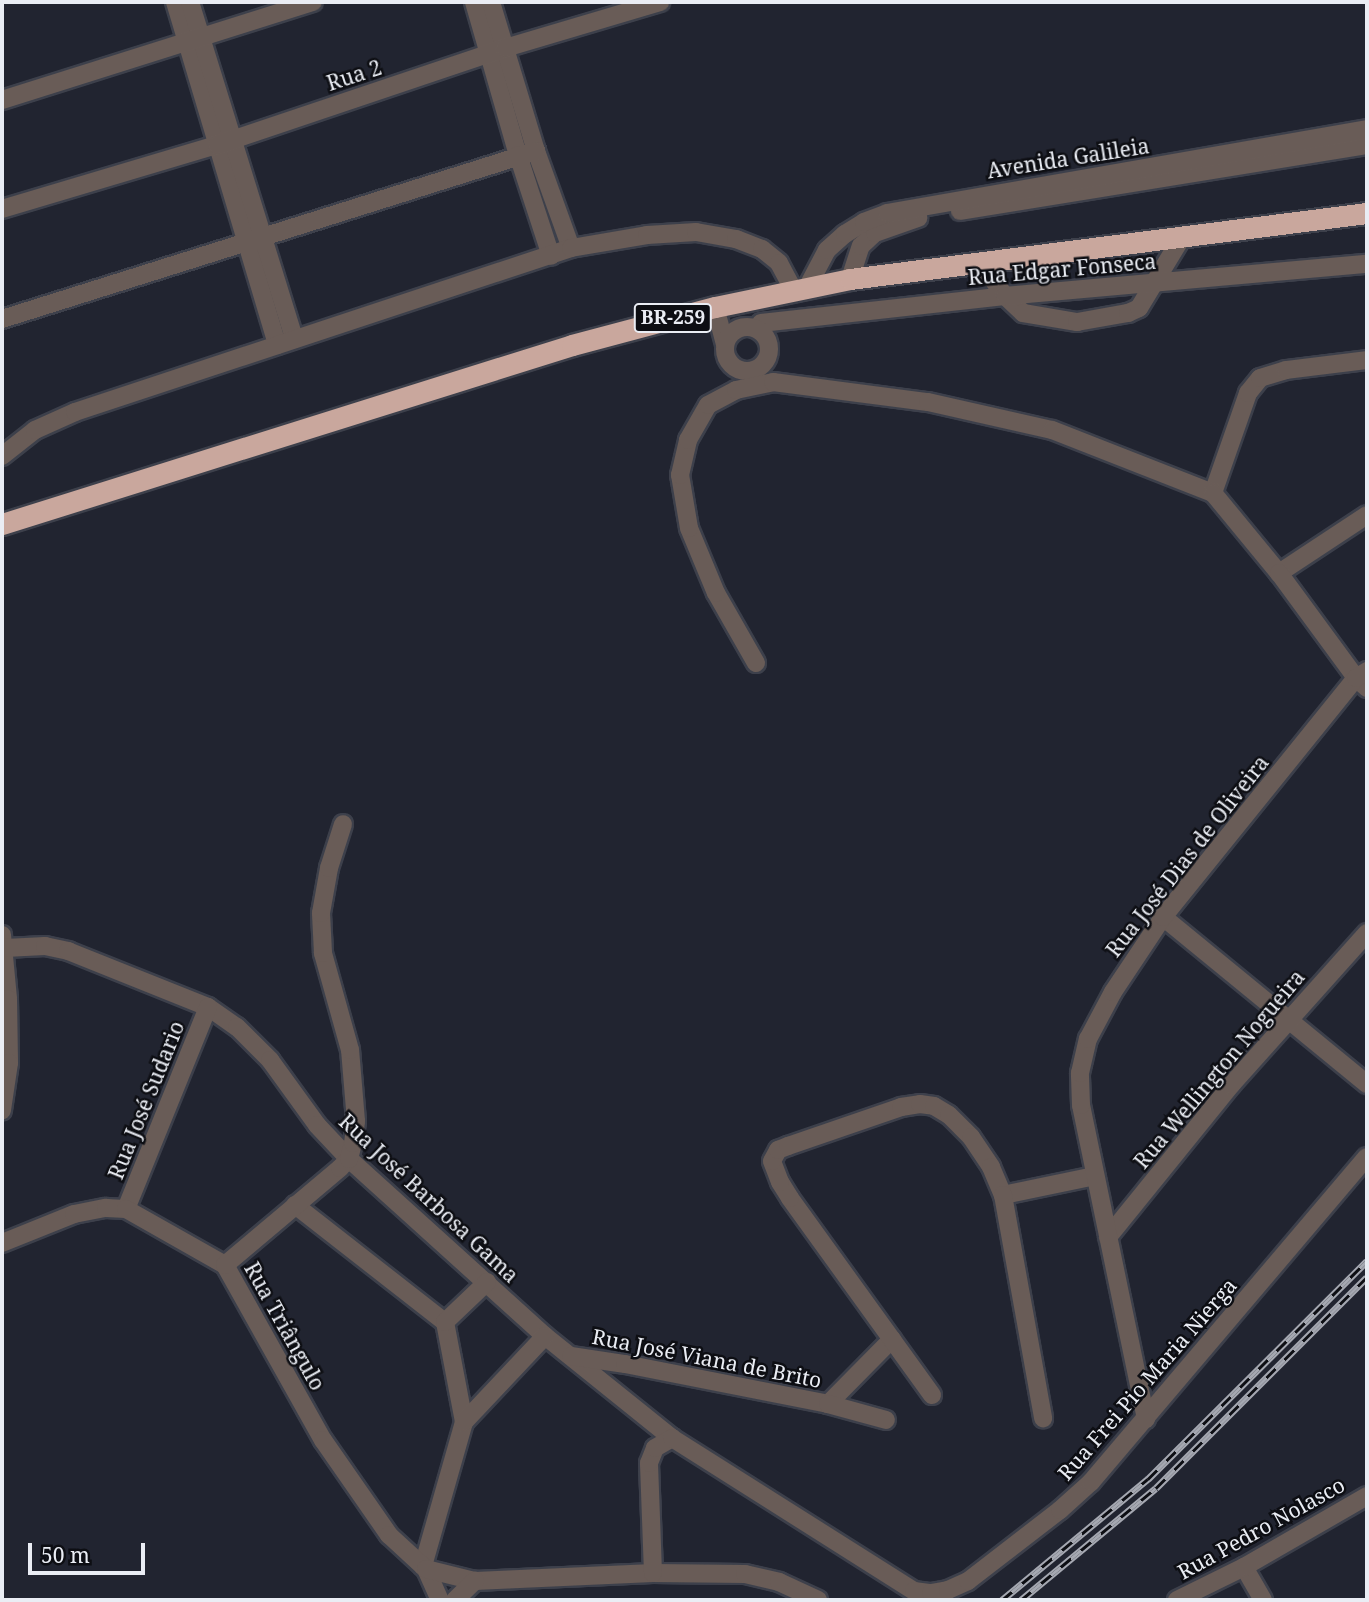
<!DOCTYPE html>
<html>
<head>
<meta charset="utf-8">
<style>
  body { margin:0 }
  #map { position:relative; width:1369px; height:1602px; overflow:hidden; background:#212430; font-family:"Noto Serif",serif }
  div>[style] { position:absolute }
  .roads { filter:drop-shadow(2px 0 #3d404b) drop-shadow(-2px 0 #3d404b) drop-shadow(0 2px #3d404b) drop-shadow(0 -2px #3d404b) }
  .minor>* { height:18px; margin:-9px; padding:0 9px; transform-origin:9px; border-radius:9px; background:#695c57 }
  .minor>.ring { margin:-9px; padding:0; box-sizing:content-box; background:none; border:18px solid #695c57; border-radius:50% }
  .highway>* { height:21px; margin:-10.5px; padding:0 10.5px; transform-origin:10.5px; border-radius:10.5px; background:#c9a79d }
  .rail>* { height:7px; margin-top:-3.5px; transform-origin:0; background:repeating-linear-gradient(90deg,#0d0e13 0 13px,#a5a8b1 0 26px); box-sizing:border-box; border-block:2px solid #a5a8b1 }
  span { translate:-50% -50%; white-space:nowrap; text-align:center; line-height:1.15; -webkit-text-stroke:5px #0d0e13; paint-order:stroke }
  .shield-label span { padding:2px 5px; background:#0d0e13; border:2px solid; border-radius:5px; -webkit-text-stroke-width:0 }
  .shield-label { font-size:19px; color:#eaedf4; font-weight:700 }
  .street-label { font-size:21px; color:#eaedf4 }
  .frame { position:absolute; inset:0; border:4px solid #eaedf4; pointer-events:none }
  .scale { position:absolute; left:28px; top:1543px; width:117px; height:32px; box-sizing:border-box; border:4px solid #eaedf4; border-top:0; padding-left:9px; font-size:21px; line-height:24px; white-space:nowrap; color:#eaedf4; -webkit-text-stroke:5px #0d0e13; paint-order:stroke }
</style>
</head>
<body>
<div id="map">
  <div class="roads">
    <div class="minor">
      <div style="left:175px;top:2px;width:358px;rotate:73.4deg"></div>
      <div style="left:190px;top:2px;width:353px;rotate:72.8deg"></div>
      <div style="left:474px;top:2px;width:159px;rotate:74deg"></div>
      <div style="left:518px;top:155px;width:106px;rotate:71.9deg"></div>
      <div style="left:491px;top:2px;width:156px;rotate:73.2deg"></div>
      <div style="left:536px;top:151px;width:103px;rotate:70.2deg"></div>
      <div style="left:2px;top:100px;width:326px;rotate:-17.5deg"></div>
      <div style="left:2px;top:209px;width:224px;rotate:-16.6deg"></div>
      <div style="left:217px;top:145px;width:304px;rotate:-18.6deg"></div>
      <div style="left:505px;top:48px;width:162px;rotate:-16.5deg"></div>
      <div style="left:960px;top:211px;width:412px;rotate:-9.2deg"></div>
      <div style="left:980px;top:262px;width:42px;rotate:53.7deg"></div>
      <div style="left:1005px;top:296px;width:25px;rotate:43deg"></div>
      <div style="left:1023px;top:313px;width:55px;rotate:9.5deg"></div>
      <div style="left:1077px;top:322px;width:52px;rotate:-10deg"></div>
      <div style="left:1128px;top:313px;width:12px;rotate:-24deg"></div>
      <div style="left:1139px;top:308px;width:83px;rotate:-58.8deg"></div>
      <div style="left:850px;top:279px;width:35px;rotate:-72deg"></div>
      <div style="left:861px;top:246px;width:19px;rotate:-43deg"></div>
      <div style="left:875px;top:233px;width:46px;rotate:-19.2deg"></div>
      <div style="left:808px;top:286px;width:41px;rotate:-62.2deg"></div>
      <div style="left:827px;top:250px;width:24px;rotate:-42deg"></div>
      <div style="left:845px;top:234px;width:22px;rotate:-32deg"></div>
      <div style="left:864px;top:222px;width:25px;rotate:-21deg"></div>
      <div style="left:887px;top:213px;width:487px;rotate:-9.9deg"></div>
      <div style="left:715px;top:307px;width:38px;rotate:75deg"></div>
      <div style="left:2px;top:319px;width:560px;rotate:-17.46deg"></div>
      <div style="left:761px;top:323px;width:245px;rotate:-6.3deg"></div>
      <div style="left:1005px;top:296px;width:363px;rotate:-5.1deg"></div>
      <div class="ring" style="left:725px;top:327px;width:26px;height:26px"></div>
      <div style="left:2px;top:456px;width:42px;rotate:-38.2deg"></div>
      <div style="left:35px;top:430px;width:44px;rotate:-24.2deg"></div>
      <div style="left:75px;top:412px;width:522px;rotate:-18.3deg"></div>
      <div style="left:571px;top:248px;width:77px;rotate:-9.7deg"></div>
      <div style="left:647px;top:235px;width:49px;rotate:-3.5deg"></div>
      <div style="left:696px;top:232px;width:41px;rotate:9.9deg"></div>
      <div style="left:736px;top:239px;width:28px;rotate:21deg"></div>
      <div style="left:762px;top:249px;width:22px;rotate:39deg"></div>
      <div style="left:779px;top:263px;width:30px;rotate:62deg"></div>
      <div style="left:1213px;top:493px;width:106px;rotate:-70.7deg"></div>
      <div style="left:1248px;top:393px;width:19px;rotate:-51deg"></div>
      <div style="left:1260px;top:378px;width:27px;rotate:-17deg"></div>
      <div style="left:1286px;top:370px;width:82px;rotate:-7deg"></div>
      <div style="left:1279px;top:573px;width:105px;rotate:-33.4deg"></div>
      <div style="left:756px;top:663px;width:81px;rotate:-119.7deg"></div>
      <div style="left:716px;top:593px;width:70px;rotate:-112.6deg"></div>
      <div style="left:689px;top:528px;width:54px;rotate:-99.6deg"></div>
      <div style="left:680px;top:475px;width:36px;rotate:-77deg"></div>
      <div style="left:688px;top:440px;width:40px;rotate:-60.3deg"></div>
      <div style="left:708px;top:405px;width:32px;rotate:-28deg"></div>
      <div style="left:736px;top:390px;width:38px;rotate:-12deg"></div>
      <div style="left:773px;top:382px;width:156px;rotate:7.4deg"></div>
      <div style="left:928px;top:402px;width:127px;rotate:12.7deg"></div>
      <div style="left:1052px;top:430px;width:173px;rotate:21.4deg"></div>
      <div style="left:1213px;top:493px;width:104px;rotate:50.5deg"></div>
      <div style="left:1279px;top:573px;width:130px;rotate:53.7deg"></div>
      <div style="left:1356px;top:678px;width:15px;rotate:42deg"></div>
      <div style="left:1163px;top:917px;width:264px;rotate:39.3deg"></div>
      <div style="left:2px;top:935px;width:64px;rotate:84.6deg"></div>
      <div style="left:8px;top:999px;width:64px;rotate:89.1deg"></div>
      <div style="left:9px;top:1063px;width:48px;rotate:98.5deg"></div>
      <div style="left:5px;top:948px;width:40px;rotate:-2.9deg"></div>
      <div style="left:45px;top:946px;width:24px;rotate:12deg"></div>
      <div style="left:68px;top:951px;width:151px;rotate:21.8deg"></div>
      <div style="left:208px;top:1007px;width:35px;rotate:35deg"></div>
      <div style="left:237px;top:1027px;width:47px;rotate:45deg"></div>
      <div style="left:270px;top:1060px;width:80px;rotate:54.1deg"></div>
      <div style="left:317px;top:1125px;width:47px;rotate:46.7deg"></div>
      <div style="left:349px;top:1159px;width:264px;rotate:42.1deg"></div>
      <div style="left:545px;top:1336px;width:163px;rotate:38.8deg"></div>
      <div style="left:1003px;top:1195px;width:94px;rotate:-11.7deg"></div>
      <div style="left:295px;top:1205px;width:190px;rotate:38deg"></div>
      <div style="left:445px;top:1322px;width:102px;rotate:79.2deg"></div>
      <div style="left:464px;top:1422px;width:150px;rotate:105.9deg"></div>
      <div style="left:126px;top:1209px;width:218px;rotate:-67.9deg"></div>
      <div style="left:1108px;top:1237px;width:196px;rotate:-51deg"></div>
      <div style="left:1231px;top:1085px;width:204px;rotate:-48.2deg"></div>
      <div style="left:2px;top:1243px;width:78px;rotate:-21.9deg"></div>
      <div style="left:74px;top:1214px;width:33px;rotate:-11deg"></div>
      <div style="left:106px;top:1208px;width:20px;rotate:3deg"></div>
      <div style="left:126px;top:1209px;width:114px;rotate:29.5deg"></div>
      <div style="left:225px;top:1265px;width:201px;rotate:60.8deg"></div>
      <div style="left:323px;top:1440px;width:116px;rotate:55.2deg"></div>
      <div style="left:389px;top:1535px;width:50px;rotate:42.6deg"></div>
      <div style="left:426px;top:1569px;width:34px;rotate:66deg"></div>
      <div style="left:225px;top:1265px;width:150px;rotate:-40.1deg"></div>
      <div style="left:340px;top:1168px;width:13px;rotate:-45deg"></div>
      <div style="left:349px;top:1159px;width:16px;rotate:-76deg"></div>
      <div style="left:353px;top:1143px;width:22px;rotate:-82deg"></div>
      <div style="left:356px;top:1121px;width:71px;rotate:-94.8deg"></div>
      <div style="left:350px;top:1050px;width:101px;rotate:-105.6deg"></div>
      <div style="left:323px;top:953px;width:40px;rotate:-92.9deg"></div>
      <div style="left:321px;top:913px;width:46px;rotate:-79.9deg"></div>
      <div style="left:329px;top:868px;width:46px;rotate:-72.3deg"></div>
      <div style="left:445px;top:1322px;width:58px;rotate:-43.6deg"></div>
      <div style="left:571px;top:1356px;width:55px;rotate:8.4deg"></div>
      <div style="left:625px;top:1364px;width:207px;rotate:11.1deg"></div>
      <div style="left:828px;top:1404px;width:91px;rotate:-45.4deg"></div>
      <div style="left:932px;top:1395px;width:243px;rotate:-125.8deg"></div>
      <div style="left:790px;top:1198px;width:19px;rotate:-122deg"></div>
      <div style="left:780px;top:1182px;width:22px;rotate:-111deg"></div>
      <div style="left:772px;top:1161px;width:13px;rotate:-61deg"></div>
      <div style="left:778px;top:1150px;width:11px;rotate:-22deg"></div>
      <div style="left:788px;top:1146px;width:120px;rotate:-19deg"></div>
      <div style="left:901px;top:1107px;width:19px;rotate:-9deg"></div>
      <div style="left:920px;top:1104px;width:14px;rotate:8deg"></div>
      <div style="left:934px;top:1106px;width:17px;rotate:31deg"></div>
      <div style="left:949px;top:1115px;width:31px;rotate:45deg"></div>
      <div style="left:971px;top:1137px;width:36px;rotate:56deg"></div>
      <div style="left:991px;top:1167px;width:30px;rotate:67deg"></div>
      <div style="left:1003px;top:1195px;width:227px;rotate:79.8deg"></div>
      <div style="left:828px;top:1404px;width:60px;rotate:15.4deg"></div>
      <div style="left:1146px;top:1419px;width:321px;rotate:-101.7deg"></div>
      <div style="left:1081px;top:1105px;width:32px;rotate:-92deg"></div>
      <div style="left:1080px;top:1073px;width:35px;rotate:-77deg"></div>
      <div style="left:1088px;top:1039px;width:53px;rotate:-62deg"></div>
      <div style="left:1113px;top:992px;width:90px;rotate:-56.3deg"></div>
      <div style="left:1163px;top:917px;width:307px;rotate:-51.1deg"></div>
      <div style="left:1356px;top:678px;width:13px;rotate:-32deg"></div>
      <div style="left:464px;top:1422px;width:118px;rotate:-46.7deg"></div>
      <div style="left:1244px;top:1567px;width:38px;rotate:60deg"></div>
      <div style="left:426px;top:1569px;width:50px;rotate:13.8deg"></div>
      <div style="left:475px;top:1581px;width:178px;rotate:-2.6deg"></div>
      <div style="left:653px;top:1573px;width:92px;rotate:0.6deg"></div>
      <div style="left:745px;top:1574px;width:35px;rotate:13deg"></div>
      <div style="left:779px;top:1582px;width:43px;rotate:24.8deg"></div>
      <div style="left:653px;top:1573px;width:110px;rotate:-92.1deg"></div>
      <div style="left:649px;top:1463px;width:16px;rotate:-68deg"></div>
      <div style="left:655px;top:1448px;width:20px;rotate:-30deg"></div>
      <div style="left:672px;top:1438px;width:286px;rotate:32.3deg"></div>
      <div style="left:914px;top:1591px;width:17px;rotate:7deg"></div>
      <div style="left:931px;top:1593px;width:17px;rotate:-10deg"></div>
      <div style="left:948px;top:1590px;width:22px;rotate:-24deg"></div>
      <div style="left:968px;top:1581px;width:116px;rotate:-37.7deg"></div>
      <div style="left:1060px;top:1510px;width:42px;rotate:-42.1deg"></div>
      <div style="left:1091px;top:1482px;width:426px;rotate:-49.7deg"></div>
      <div style="left:455px;top:1600px;width:28px;rotate:-44deg"></div>
      <div style="left:1177px;top:1600px;width:75px;rotate:-26.2deg"></div>
      <div style="left:1244px;top:1567px;width:142px;rotate:-30deg"></div>
    </div>
    <div class="highway">
      <div style="left:2px;top:524px;width:597px;rotate:-17.43deg"></div>
      <div style="left:572px;top:345px;width:148px;rotate:-14.9deg"></div>
      <div style="left:715px;top:307px;width:138px;rotate:-11.7deg"></div>
      <div style="left:850px;top:279px;width:521px;rotate:-7.28deg"></div>
    </div>
  </div>
  <div class="rail">
    <div style="left:1002px;top:1600px;width:190px;rotate:-39.7deg"></div>
    <div style="left:1148px;top:1479px;width:309px;rotate:-44.9deg"></div>
    <div style="left:1021px;top:1600px;width:175px;rotate:-39.7deg"></div>
    <div style="left:1156px;top:1488px;width:298px;rotate:-45deg"></div>
  </div>
  <div class="shield-label">
    <span style="left:673px;top:318px">BR-259</span>
  </div>
  <div class="street-label">
    <span style="left:354px;top:75px;rotate:-18deg">Rua 2</span>
    <span style="left:1068px;top:158px;rotate:-9deg">Avenida Galileia</span>
    <span style="left:1062px;top:269px;rotate:-5deg">Rua Edgar Fonseca</span>
    <span style="left:1187px;top:856px;rotate:-52deg">Rua José Dias de Oliveira</span>
    <span style="left:1219px;top:1069px;rotate:-50deg">Rua Wellington Nogueira</span>
    <span style="left:146px;top:1100px;rotate:-68deg">Rua José Sudario</span>
    <span style="left:429px;top:1198px;rotate:43deg">Rua José Barbosa Gama</span>
    <span style="left:285px;top:1326px;rotate:61deg">Rua Triângulo</span>
    <span style="left:707px;top:1358px;rotate:11deg">Rua José Viana de Brito</span>
    <span style="left:1147px;top:1379px;rotate:-49deg">Rua Frei Pio Maria Nierga</span>
    <span style="left:1261px;top:1528px;rotate:-29deg">Rua Pedro Nolasco</span>
  </div>
  <div class="frame"></div>
  <div class="scale">50 m</div>
</div>
</body>
</html>
